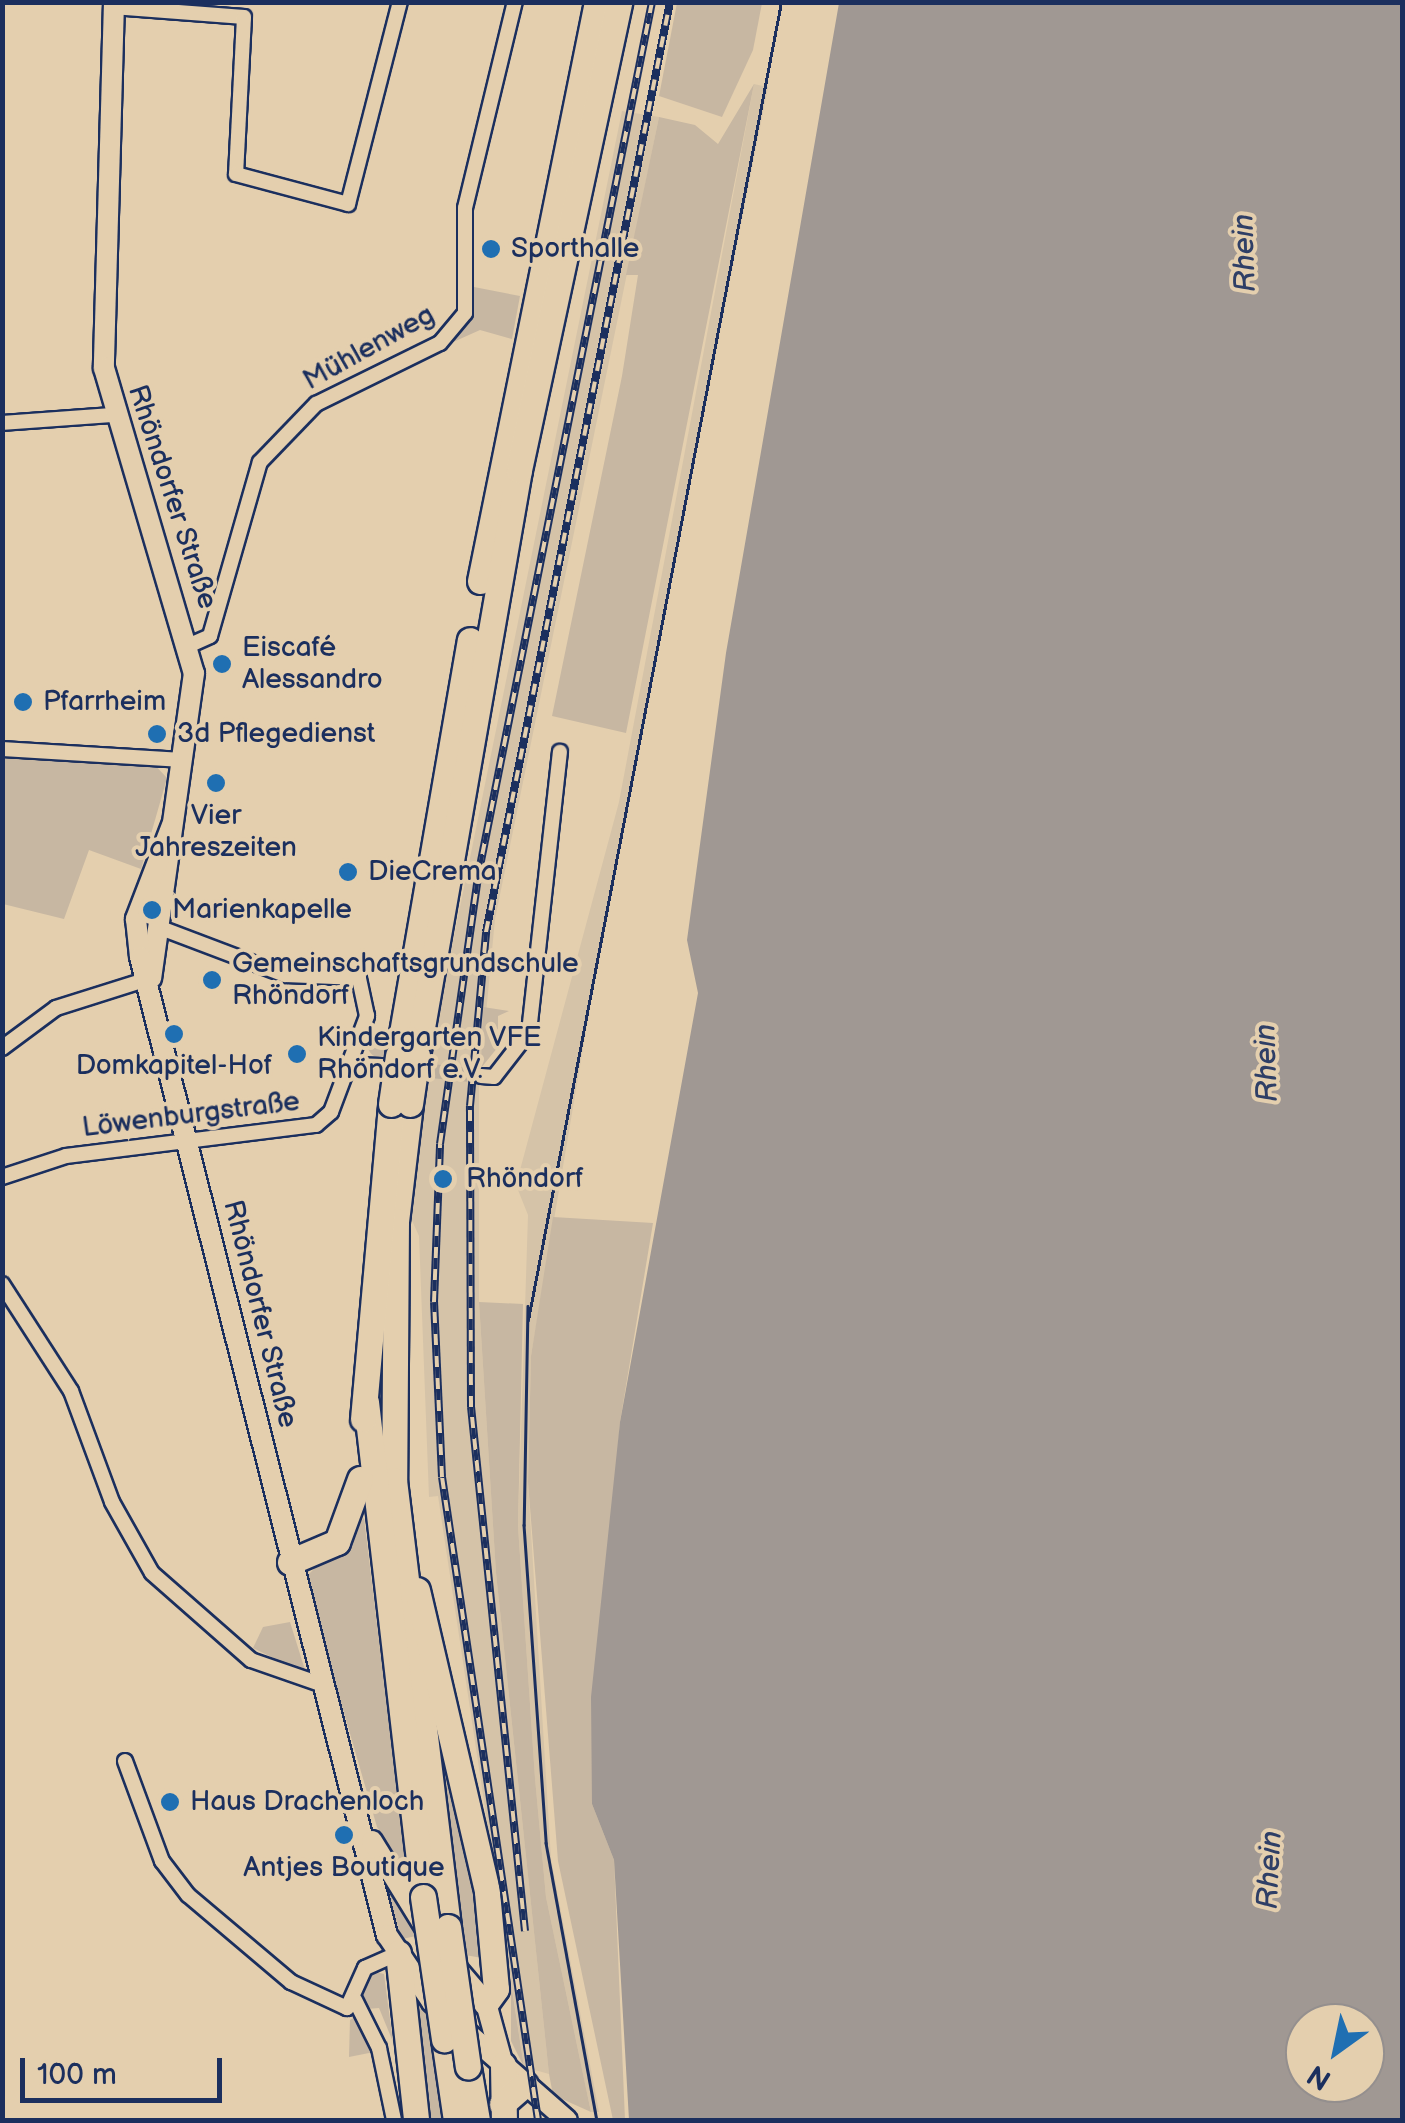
<!DOCTYPE html>
<html>
<head>
<meta charset="utf-8">
<style>
  body { margin:0 }
  #map { position:relative; width:1405px; height:2123px; overflow:hidden; background:#e4cfae; font-family:"Balsamiq Sans",sans-serif }
  div>[style] { position:absolute }
  .built>* { inset:0; background:#d5c3a8 }
  .green>* { inset:0; background:#c7b7a2 }
  .round { border-radius:50% }
  .water>* { inset:0; background:#a09893 }
  .street-tunnel>* { height:14px; margin-top:-7px; transform-origin:0; background:repeating-linear-gradient(90deg,#bcaf9e 0 14px,transparent 0 21px) }
  .roads { filter:drop-shadow(2px 0 #1b2f5e) drop-shadow(-2px 0 #1b2f5e) drop-shadow(0 2px #1b2f5e) drop-shadow(0 -2px #1b2f5e) }
  .street>* { height:14px; margin:-7px; padding:0 7px; transform-origin:7px; border-radius:7px; background:#e4cfae }
  .secondary>* { height:20px; margin:-10px; padding:0 10px; transform-origin:10px; border-radius:10px; background:#e4cfae }
  .highway>* { height:25px; margin:-12.5px; padding:0 12.5px; transform-origin:12.5px; border-radius:12.5px; background:#e4cfae }
  .tram>* { height:2.5px; margin:-1.25px; padding:0 1.25px; transform-origin:1.25px; border-radius:1.25px; background:#1b2f5e }
  .rail>* { height:8px; margin-top:-4px; transform-origin:0; background:repeating-linear-gradient(90deg,#e4cfae 0 11px,#1b2f5e 0 22px); box-sizing:border-box; border-block:2px solid #1b2f5e }
  .bridges { filter:drop-shadow(2px 0 #1b2f5e) drop-shadow(-2px 0 #1b2f5e) drop-shadow(0 2px #1b2f5e) drop-shadow(0 -2px #1b2f5e) }
  .highway-bridge>* { height:25px; margin:-12.5px; padding:0 12.5px; transform-origin:12.5px; border-radius:12.5px; background:#e4cfae }
  .dots>* { width:28px; height:28px; translate:-50% -50%; box-sizing:border-box; border:5px solid #e4cfae; border-radius:50% }
  span { translate:-50% -50%; white-space:nowrap; text-align:center; line-height:1.15; -webkit-text-stroke:8px #e4cfae; paint-order:stroke }
  .poi-label { font-size:28px; color:#1b2f5e }
  .left { translate:0 -50%; text-align:left }
  .street-label { font-size:28px; color:#1b2f5e }
  .water-label { font-size:30px; color:#2f3f66; font-style:italic }
  .frame { position:absolute; inset:0; border:5px solid #1b2f5e; pointer-events:none }
  .north { position:absolute; left:1285px; top:2003px; width:100px; height:100px; box-sizing:border-box; background:#e4cfae; border:2px solid #948f8e; border-radius:50%; rotate:213deg; font-size:28px; font-weight:700; line-height:40px; text-align:center; color:#1b2f5e }
  .north::after { content:''; display:block; margin:auto; width:35px; height:45px; background:#1f6fb2; clip-path:polygon(50% 0,100% 100%,50% 72%,0 100%) }
  .scale { position:absolute; left:20px; top:2058px; width:202px; height:45px; box-sizing:border-box; border:5px solid #1b2f5e; border-top:0; padding-left:12px; font-size:30px; line-height:35px; white-space:nowrap; color:#1b2f5e; -webkit-text-stroke:8px #e4cfae; paint-order:stroke }
</style>
</head>
<body>
<div id="map">
  <div class="built">
    <div style="clip-path:polygon(754px 84px,768px 87px,606px 912px,531px 1356px,528px 1482px,551px 1859px,599px 2112px,591px 2112px,546px 1897px,535px 1778px,518px 1526px,528px 1215px,516px 1185px,619px 802px)"></div>
    <div style="clip-path:polygon(622px 111px,659px 117px,495px 919px,479px 1088px,479px 1302px,496px 1573px,549px 2074px,524px 2067px,438px 1496px,429px 1497px,419px 1236px,409px 1214px,425px 1079px)"></div>
  </div>
  <div class="green">
    <div style="clip-path:polygon(677px 3px,762px 3px,753px 50px,722px 117px,659px 96px)"></div>
    <div style="clip-path:polygon(754px 84px,626px 733px,552px 716px,622px 376px,638px 275px,626px 275px,659px 117px,695px 125px,718px 144px)"></div>
    <div style="clip-path:polygon(474px 287px,520px 296px,512px 339px,480px 330px,451px 343px,472px 315px)"></div>
    <div style="clip-path:polygon(3px 757px,152px 762px,167px 778px,141px 869px,89px 850px,64px 919px,3px 904px)"></div>
    <div style="clip-path:polygon(483px 1007px,509px 1011px,498px 1016px,498px 1047px,481px 1068px)"></div>
    <div class="round" style="left:368px;top:1035px;width:22px;height:22px"></div>
    <div style="clip-path:polygon(553px 1217px,653px 1223px,620px 1422px,592px 1804px,614px 1860px,625px 2120px,613px 2120px,558px 1861px,528px 1482px,531px 1356px)"></div>
    <div style="clip-path:polygon(479px 1302px,523px 1304px,518px 1526px,535px 1778px,546px 1897px,591px 2112px,553px 2095px,549px 2074px,496px 1573px)"></div>
    <div style="clip-path:polygon(364px 1518px,408px 1879px,377px 1827px,305px 1578px)"></div>
    <div style="clip-path:polygon(290px 1622px,305px 1670px,302px 1672px,253px 1648px,263px 1627px)"></div>
    <div style="clip-path:polygon(440px 1725px,469px 1851px,488px 1959px,465px 1955px,430px 1727px)"></div>
    <div style="clip-path:polygon(379px 1870px,416px 1929px,416px 1936px,402px 1939px)"></div>
    <div style="clip-path:polygon(372px 1971px,384px 1974px,393px 2042px,379px 2008px,367px 2009px,360px 1995px)"></div>
    <div style="clip-path:polygon(403px 1974px,428px 2005px,444px 2120px,423px 2120px)"></div>
    <div style="clip-path:polygon(511px 1983px,524px 2067px,511px 2041px)"></div>
    <div style="clip-path:polygon(357px 2016px,374px 2052px,349px 2057px,350px 2020px)"></div>
  </div>
  <div class="water">
    <div style="clip-path:polygon(evenodd,839px 3px,1402px 3px,1402px 2120px,629px 2120px,614px 1860px,592px 1804px,591px 1697px,620px 1422px,698px 993px,687px 940px,726px 653px,839px 3px,1305px 2023px,1365px 2023px,1365px 2083px,1305px 2083px,1305px 2023px)"></div>
  </div>
  <div class="street-tunnel">
    <div style="left:412px;top:1069px;width:69px;rotate:5.8deg"></div>
  </div>
  <div class="roads">
    <div class="street">
      <div style="left:113px;top:7px;width:131px;rotate:4.4deg"></div>
      <div style="left:244px;top:17px;width:157px;rotate:92.9deg"></div>
      <div style="left:236px;top:174px;width:116px;rotate:15deg"></div>
      <div style="left:348px;top:204px;width:209px;rotate:-75.6deg"></div>
      <div style="left:2px;top:423px;width:110px;rotate:-4.2deg"></div>
      <div style="left:190px;top:645px;width:22px;rotate:-24deg"></div>
      <div style="left:210px;top:636px;width:181px;rotate:-74deg"></div>
      <div style="left:260px;top:462px;width:81px;rotate:-46deg"></div>
      <div style="left:316px;top:404px;width:138px;rotate:-26.2deg"></div>
      <div style="left:440px;top:343px;width:39px;rotate:-50deg"></div>
      <div style="left:465px;top:313px;width:105px;rotate:-90deg"></div>
      <div style="left:465px;top:208px;width:212px;rotate:-76.4deg"></div>
      <div style="left:2px;top:749px;width:182px;rotate:3.5deg"></div>
      <div style="left:2px;top:1048px;width:67px;rotate:-36.5deg"></div>
      <div style="left:56px;top:1008px;width:100px;rotate:-17.5deg"></div>
      <div style="left:353px;top:1065px;width:29px;rotate:2deg"></div>
      <div style="left:481px;top:1076px;width:13px;rotate:4deg"></div>
      <div style="left:494px;top:1077px;width:57px;rotate:-52.1deg"></div>
      <div style="left:529px;top:1032px;width:282px;rotate:-83.7deg"></div>
      <div style="left:2px;top:1177px;width:67px;rotate:-18.2deg"></div>
      <div style="left:66px;top:1156px;width:252px;rotate:-7.1deg"></div>
      <div style="left:316px;top:1125px;width:20px;rotate:-41deg"></div>
      <div style="left:331px;top:1112px;width:103px;rotate:-69.4deg"></div>
      <div style="left:367px;top:1016px;width:39px;rotate:-102deg"></div>
      <div style="left:359px;top:978px;width:74px;rotate:-177.7deg"></div>
      <div style="left:285px;top:975px;width:130px;rotate:-159.3deg"></div>
      <div style="left:2px;top:1284px;width:127px;rotate:57.2deg"></div>
      <div style="left:71px;top:1391px;width:118px;rotate:69.7deg"></div>
      <div style="left:112px;top:1502px;width:81px;rotate:60.6deg"></div>
      <div style="left:152px;top:1573px;width:132px;rotate:41.3deg"></div>
      <div style="left:251px;top:1660px;width:79px;rotate:19.1deg"></div>
      <div style="left:125px;top:1761px;width:107px;rotate:69.7deg"></div>
      <div style="left:162px;top:1861px;width:43px;rotate:52.6deg"></div>
      <div style="left:188px;top:1895px;width:135px;rotate:40.2deg"></div>
      <div style="left:291px;top:1982px;width:62px;rotate:24.9deg"></div>
      <div style="left:347px;top:2008px;width:44px;rotate:-65.8deg"></div>
      <div style="left:365px;top:1968px;width:36px;rotate:-24deg"></div>
      <div style="left:355px;top:2000px;width:54px;rotate:63.4deg"></div>
      <div style="left:379px;top:2048px;width:74px;rotate:78.2deg"></div>
    </div>
    <div class="secondary">
      <div style="left:114px;top:2px;width:366px;rotate:91.6deg"></div>
      <div style="left:104px;top:368px;width:318px;rotate:73.6deg"></div>
      <div style="left:194px;top:673px;width:308px;rotate:98deg"></div>
      <div style="left:172px;top:825px;width:101px;rotate:111deg"></div>
      <div style="left:136px;top:919px;width:38px;rotate:84deg"></div>
      <div style="left:140px;top:957px;width:1009px;rotate:75.83deg"></div>
      <div style="left:387px;top:1935px;width:81px;rotate:56.1deg"></div>
      <div style="left:432px;top:2002px;width:179px;rotate:41.2deg"></div>
      <div style="left:372px;top:1841px;width:101px;rotate:58.4deg"></div>
      <div style="left:451px;top:1962px;width:54px;rotate:49.5deg"></div>
      <div style="left:486px;top:2003px;width:64px;rotate:74.7deg"></div>
    </div>
    <div class="highway">
      <div style="left:480px;top:581px;width:591px;rotate:-78.58deg"></div>
      <div style="left:398px;top:1056px;width:422px;rotate:-80.2deg"></div>
      <div style="left:417px;top:1056px;width:595px;rotate:-80.13deg"></div>
      <div style="left:519px;top:470px;width:479px;rotate:-77.9deg"></div>
      <div style="left:410px;top:1104px;width:118px;rotate:96.8deg"></div>
      <div style="left:396px;top:1221px;width:259px;rotate:90.4deg"></div>
      <div style="left:394px;top:1480px;width:450px;rotate:83.1deg"></div>
      <div style="left:366px;top:1402px;width:498px;rotate:83.4deg"></div>
      <div style="left:363px;top:1419px;width:316px;rotate:-84.9deg"></div>
      <div style="left:290px;top:1562px;width:51px;rotate:-23.1deg"></div>
      <div style="left:337px;top:1542px;width:67px;rotate:-69.9deg"></div>
      <div style="left:417px;top:1590px;width:310px;rotate:76.9deg"></div>
      <div style="left:487px;top:1892px;width:97px;rotate:84.7deg"></div>
      <div style="left:496px;top:1989px;width:17px;rotate:126deg"></div>
      <div style="left:398px;top:1953px;width:168px;rotate:83.8deg"></div>
      <div style="left:444px;top:2039px;width:82px;rotate:81.6deg"></div>
      <div style="left:503px;top:2065px;width:55px;rotate:89deg"></div>
      <div style="left:468px;top:2067px;width:54px;rotate:80.4deg"></div>
      <div style="left:502px;top:2104px;width:30px;rotate:-41deg"></div>
    </div>
  </div>
  <div class="tram">
    <div style="left:528px;top:1306px;width:219px;rotate:91deg"></div>
    <div style="left:524px;top:1525px;width:319px;rotate:86deg"></div>
    <div style="left:546px;top:1843px;width:282px;rotate:79.6deg"></div>
    <div style="left:528px;top:1320px;width:1342px;rotate:-79.13deg"></div>
  </div>
  <div class="rail">
    <div style="left:525px;top:1931px;width:527px;rotate:-95.88deg"></div>
    <div style="left:471px;top:1407px;width:301px;rotate:-90.2deg"></div>
    <div style="left:470px;top:1106px;width:175px;rotate:-84.7deg"></div>
    <div style="left:486px;top:932px;width:948px;rotate:-78.81deg"></div>
    <div style="left:538px;top:2120px;width:650px;rotate:-98.49deg"></div>
    <div style="left:442px;top:1477px;width:175px;rotate:-92.6deg"></div>
    <div style="left:434px;top:1302px;width:158px;rotate:-87.8deg"></div>
    <div style="left:440px;top:1144px;width:271px;rotate:-81.9deg"></div>
    <div style="left:478px;top:876px;width:891px;rotate:-78.74deg"></div>
  </div>
  <div class="bridges">
    <div class="highway-bridge">
      <div style="left:391px;top:1104px;width:49px;rotate:-81.7deg"></div>
      <div style="left:410px;top:1104px;width:49px;rotate:-81.7deg"></div>
      <div style="left:423px;top:1897px;width:144px;rotate:81.6deg"></div>
      <div style="left:448px;top:1927px;width:141px;rotate:81.9deg"></div>
    </div>
  </div>
  <div class="dots">
    <div style="left:491px;top:249px;background:#1f6fb2"></div>
    <div style="left:222px;top:664px;background:#1f6fb2"></div>
    <div style="left:23px;top:702px;background:#1f6fb2"></div>
    <div style="left:157px;top:734px;background:#1f6fb2"></div>
    <div style="left:216px;top:783px;background:#1f6fb2"></div>
    <div style="left:348px;top:872px;background:#1f6fb2"></div>
    <div style="left:152px;top:910px;background:#1f6fb2"></div>
    <div style="left:212px;top:980px;background:#1f6fb2"></div>
    <div style="left:174px;top:1034px;background:#1f6fb2"></div>
    <div style="left:297px;top:1054px;background:#1f6fb2"></div>
    <div style="left:443px;top:1179px;background:#1f6fb2"></div>
    <div style="left:170px;top:1802px;background:#1f6fb2"></div>
    <div style="left:344px;top:1835px;background:#1f6fb2"></div>
  </div>
  <div class="poi-label">
    <span class="left" style="left:511px;top:249px">Sporthalle</span>
    <span class="left" style="left:242px;top:664px">Eiscafé<br>Alessandro</span>
    <span class="left" style="left:43px;top:702px">Pfarrheim</span>
    <span class="left" style="left:177px;top:734px">3d Pflegedienst</span>
    <span style="left:216px;top:832px">Vier<br>Jahreszeiten</span>
    <span class="left" style="left:368px;top:872px">DieCrema</span>
    <span class="left" style="left:172px;top:910px">Marienkapelle</span>
    <span class="left" style="left:232px;top:980px">Gemeinschaftsgrundschule<br>Rhöndorf</span>
    <span class="left" style="left:317px;top:1054px">Kindergarten VFE<br>Rhöndorf e.V.</span>
    <span style="left:174px;top:1066px">Domkapitel-Hof</span>
    <span class="left" style="left:466px;top:1179px">Rhöndorf</span>
    <span class="left" style="left:190px;top:1802px">Haus Drachenloch</span>
    <span style="left:344px;top:1868px">Antjes Boutique</span>
  </div>
  <div class="street-label">
    <span style="left:369px;top:348px;rotate:-29deg">Mühlenweg</span>
    <span style="left:172px;top:497px;rotate:72deg">Rhöndorfer Straße</span>
    <span style="left:191px;top:1115px;rotate:-7deg">Löwenburgstraße</span>
    <span style="left:260px;top:1314px;rotate:76deg">Rhöndorfer Straße</span>
  </div>
  <div class="water-label">
    <span style="left:1245px;top:253px;rotate:-92deg">Rhein</span>
    <span style="left:1267px;top:1063px;rotate:-92deg">Rhein</span>
    <span style="left:1270px;top:1870px;rotate:-87deg">Rhein</span>
  </div>
  <div class="frame"></div>
  <div class="north">N</div>
  <div class="scale">100 m</div>
</div>
</body>
</html>
